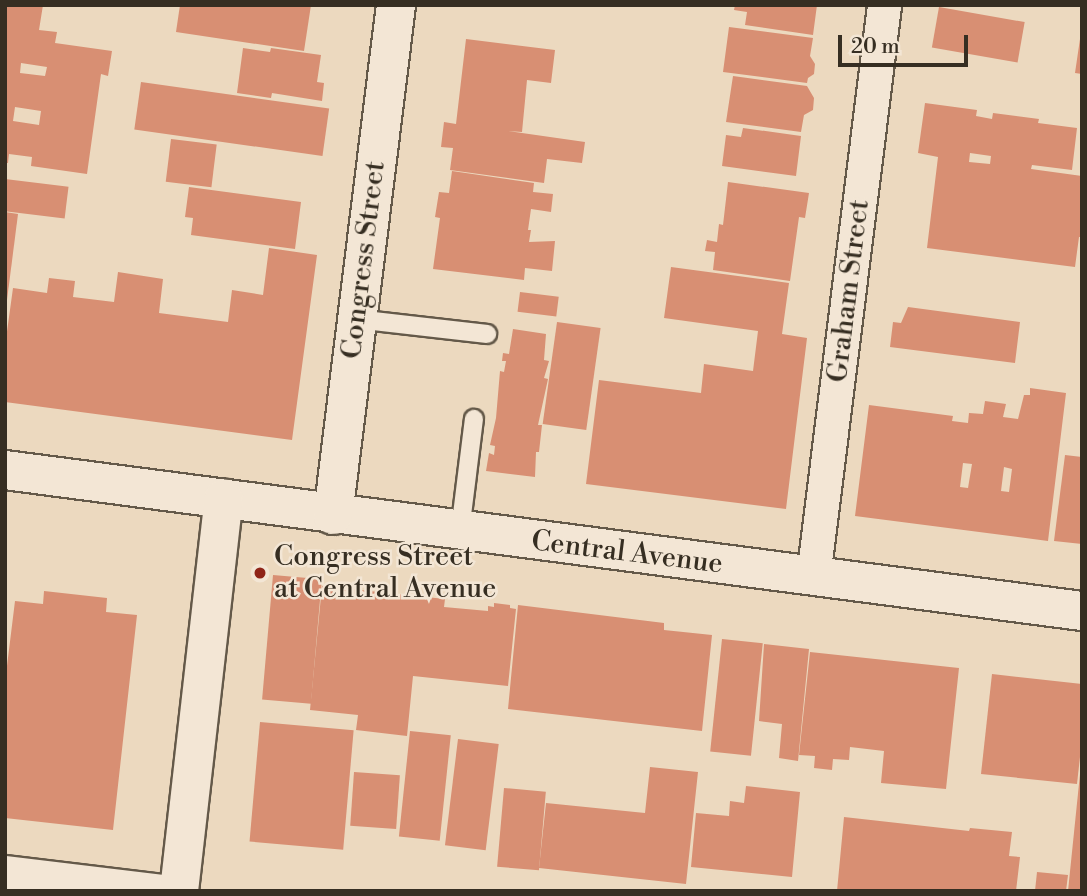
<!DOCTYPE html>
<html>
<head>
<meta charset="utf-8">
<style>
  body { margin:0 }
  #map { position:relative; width:1087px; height:896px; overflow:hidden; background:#ecd9bf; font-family:"Libre Bodoni",serif }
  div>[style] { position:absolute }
  .building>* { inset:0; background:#d88f73; transform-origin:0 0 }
  .roads { filter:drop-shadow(2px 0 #645949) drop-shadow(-2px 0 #645949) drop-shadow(0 2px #645949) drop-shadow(0 -2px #645949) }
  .lane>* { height:18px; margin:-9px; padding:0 9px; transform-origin:9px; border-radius:9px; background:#f3e6d5 }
  .street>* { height:33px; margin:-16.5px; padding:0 16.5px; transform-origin:16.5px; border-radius:16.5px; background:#f3e6d5 }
  .secondary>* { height:38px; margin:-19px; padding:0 19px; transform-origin:19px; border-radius:19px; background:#f3e6d5 }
  .dots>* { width:19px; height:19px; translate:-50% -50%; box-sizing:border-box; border:4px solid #f3e6d5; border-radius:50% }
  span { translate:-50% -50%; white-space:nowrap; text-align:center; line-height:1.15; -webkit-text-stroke:5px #f3e6d5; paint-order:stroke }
  .street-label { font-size:28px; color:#362e22 }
  .poi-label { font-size:28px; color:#362e22 }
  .left { translate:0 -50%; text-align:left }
  .frame { position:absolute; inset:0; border:7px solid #362e22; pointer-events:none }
  .scale { position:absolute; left:838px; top:35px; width:130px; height:32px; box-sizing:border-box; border:4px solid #362e22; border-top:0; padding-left:9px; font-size:21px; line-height:24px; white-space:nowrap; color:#362e22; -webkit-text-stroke:5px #f3e6d5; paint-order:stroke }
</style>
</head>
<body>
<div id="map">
  <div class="building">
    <div style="clip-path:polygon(evenodd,5px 5px,43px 5px,39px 30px,57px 32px,55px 43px,112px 51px,108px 76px,101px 74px,87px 174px,31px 166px,32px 157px,9px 154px,8px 163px,5px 163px,5px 5px,21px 63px,47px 67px,45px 76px,20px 73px,21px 63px,5px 5px,15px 107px,41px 111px,39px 125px,13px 121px,15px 107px)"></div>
    <div style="clip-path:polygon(180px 5px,311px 5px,304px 51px,176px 32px)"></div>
    <div style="clip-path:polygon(735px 5px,817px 5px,813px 35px,745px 25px,747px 12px,734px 10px)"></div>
    <div style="left:939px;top:7px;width:87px;height:41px;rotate:10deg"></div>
    <div style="clip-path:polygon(729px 27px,813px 38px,810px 56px,815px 64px,814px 74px,808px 78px,807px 83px,723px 72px)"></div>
    <div style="clip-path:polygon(466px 39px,555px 50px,551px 83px,527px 80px,522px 132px,508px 131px,585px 142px,582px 163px,547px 159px,544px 183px,450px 170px,453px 148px,441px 147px,444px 122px,456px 124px)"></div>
    <div style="clip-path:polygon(1080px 39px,1082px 39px,1082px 74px,1075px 73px)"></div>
    <div style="clip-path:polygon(243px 48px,270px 52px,271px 48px,321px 55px,317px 82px,324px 83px,322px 101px,272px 93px,271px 98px,237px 93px)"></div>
    <div style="clip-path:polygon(733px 76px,807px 86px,814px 98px,813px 110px,804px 115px,801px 132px,726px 122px)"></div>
    <div style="left:141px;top:82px;width:190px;height:48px;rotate:8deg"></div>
    <div style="clip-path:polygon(evenodd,925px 103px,977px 110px,976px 116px,992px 119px,993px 113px,1039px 119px,1038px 123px,1077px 128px,1072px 170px,1032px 165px,1031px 169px,1082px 176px,1082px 237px,1079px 237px,1075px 267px,927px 248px,938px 157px,918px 153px,925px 103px,970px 153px,991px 156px,990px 164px,969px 162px,970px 153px)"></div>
    <div style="clip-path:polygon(743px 128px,801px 136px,796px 176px,722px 166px,726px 135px,741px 137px)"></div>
    <div style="left:171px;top:139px;width:46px;height:43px;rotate:7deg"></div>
    <div style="clip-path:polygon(452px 171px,534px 183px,533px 192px,553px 194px,551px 212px,531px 209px,528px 230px,531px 230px,529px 242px,555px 241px,552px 271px,525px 268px,524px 280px,433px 269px,440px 218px,435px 217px,439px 192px,449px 193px)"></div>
    <div style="left:5px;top:179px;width:64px;height:32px;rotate:7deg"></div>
    <div style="clip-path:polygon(728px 182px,809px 193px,805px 218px,799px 217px,790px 281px,713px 270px,715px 252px,705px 251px,707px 240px,717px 242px,719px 224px,723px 225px)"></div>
    <div style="clip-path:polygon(189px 187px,301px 202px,295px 249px,191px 235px,193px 218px,185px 217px)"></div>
    <div style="clip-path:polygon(5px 212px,18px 214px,7px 300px,5px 300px)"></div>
    <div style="clip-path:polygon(269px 248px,317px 255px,292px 440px,5px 402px,5px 346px,13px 288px,47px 293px,49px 278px,75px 281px,73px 297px,114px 302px,118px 272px,163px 279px,159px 313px,228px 322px,232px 290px,263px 295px)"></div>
    <div style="clip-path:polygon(671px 267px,789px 283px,782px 334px,807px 338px,786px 509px,586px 484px,599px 380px,701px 393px,704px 364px,753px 371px,758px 331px,664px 318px)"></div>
    <div style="left:520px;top:292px;width:39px;height:20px;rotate:7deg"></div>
    <div style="clip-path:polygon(908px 307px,1020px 322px,1015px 363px,890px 347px,893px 322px,901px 323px)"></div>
    <div style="left:557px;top:322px;width:44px;height:103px;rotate:8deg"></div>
    <div style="clip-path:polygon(513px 329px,546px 334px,544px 360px,549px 361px,544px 378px,548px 379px,538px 425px,542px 425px,539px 452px,536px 452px,535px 477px,486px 471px,489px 453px,494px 455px,495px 446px,490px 445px,496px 418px,500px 371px,504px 372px,506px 361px,502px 361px,503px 353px,509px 354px)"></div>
    <div style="clip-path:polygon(evenodd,1030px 388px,1066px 393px,1048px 541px,855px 516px,869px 405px,953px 416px,952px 421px,968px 423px,969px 413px,983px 414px,985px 401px,1006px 404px,1003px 417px,1018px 419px,1024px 395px,1030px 395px,1030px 388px,963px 463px,972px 464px,968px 488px,960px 487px,963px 463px,1030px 388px,1004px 467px,1012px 469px,1009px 492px,1001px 491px,1004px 467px)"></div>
    <div style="clip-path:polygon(1065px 455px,1082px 457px,1082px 544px,1054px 541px)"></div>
    <div style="left:273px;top:575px;width:49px;height:125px;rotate:5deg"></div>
    <div style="clip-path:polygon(322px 586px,445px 599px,444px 607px,488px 611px,488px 606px,494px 607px,494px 603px,510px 605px,510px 608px,516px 609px,508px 686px,413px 676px,407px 736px,356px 730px,358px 715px,310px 710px)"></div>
    <div style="clip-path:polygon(44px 591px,107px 598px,106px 612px,137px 615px,113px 830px,5px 818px,5px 682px,15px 601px,43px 604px)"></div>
    <div style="clip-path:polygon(518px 605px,664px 623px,664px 630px,712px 635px,702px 731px,508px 709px)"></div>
    <div style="left:722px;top:639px;width:41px;height:113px;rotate:6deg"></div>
    <div style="clip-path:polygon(764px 644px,809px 649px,798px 761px,779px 758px,782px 724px,759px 721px)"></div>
    <div style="clip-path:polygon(810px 652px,959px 668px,946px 789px,881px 783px,884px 751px,850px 747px,849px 760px,833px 759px,832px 770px,814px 768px,815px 756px,799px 755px)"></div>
    <div style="clip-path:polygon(992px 674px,1082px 684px,1082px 739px,1077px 784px,981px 774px)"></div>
    <div style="left:260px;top:722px;width:94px;height:120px;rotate:5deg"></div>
    <div style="left:410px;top:731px;width:41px;height:106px;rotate:6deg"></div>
    <div style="left:458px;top:739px;width:41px;height:107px;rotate:7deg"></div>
    <div style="clip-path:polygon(650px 767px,698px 772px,686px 884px,539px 868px,546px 803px,645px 813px)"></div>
    <div style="left:354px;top:772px;width:46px;height:54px;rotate:4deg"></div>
    <div style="clip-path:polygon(1080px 774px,1082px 891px,1068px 891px)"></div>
    <div style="clip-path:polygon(746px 786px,800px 792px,792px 877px,691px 867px,696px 813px,729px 816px,730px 801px,744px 803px)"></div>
    <div style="left:504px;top:788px;width:42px;height:79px;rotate:5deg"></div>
    <div style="clip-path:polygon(844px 817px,969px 831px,970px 828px,1012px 832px,1009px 856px,1020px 857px,1016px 891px,837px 891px)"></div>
    <div style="clip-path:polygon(1037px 872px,1068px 875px,1066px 891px,1035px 891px)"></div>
  </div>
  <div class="roads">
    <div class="lane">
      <div style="left:356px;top:319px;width:132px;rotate:6.5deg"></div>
      <div style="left:460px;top:531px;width:113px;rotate:-82.9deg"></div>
    </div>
    <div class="street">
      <div style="left:813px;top:577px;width:576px;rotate:-82.92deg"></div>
      <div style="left:5px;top:872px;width:158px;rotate:6.9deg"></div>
    </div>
    <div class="secondary">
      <div style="left:5px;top:470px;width:1086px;rotate:7.46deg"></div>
      <div style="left:333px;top:515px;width:514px;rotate:-82.96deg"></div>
      <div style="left:179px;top:891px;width:395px;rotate:-83.5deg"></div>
    </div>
  </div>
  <div class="dots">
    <div style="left:260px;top:573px;background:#8f2418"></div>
  </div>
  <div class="street-label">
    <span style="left:364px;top:260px;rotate:-83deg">Congress Street</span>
    <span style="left:849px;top:291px;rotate:-83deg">Graham Street</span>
    <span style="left:627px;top:553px;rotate:7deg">Central Avenue</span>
  </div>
  <div class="poi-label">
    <span class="left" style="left:274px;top:573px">Congress Street<br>at Central Avenue</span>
  </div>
  <div class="frame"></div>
  <div class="scale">20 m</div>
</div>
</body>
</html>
